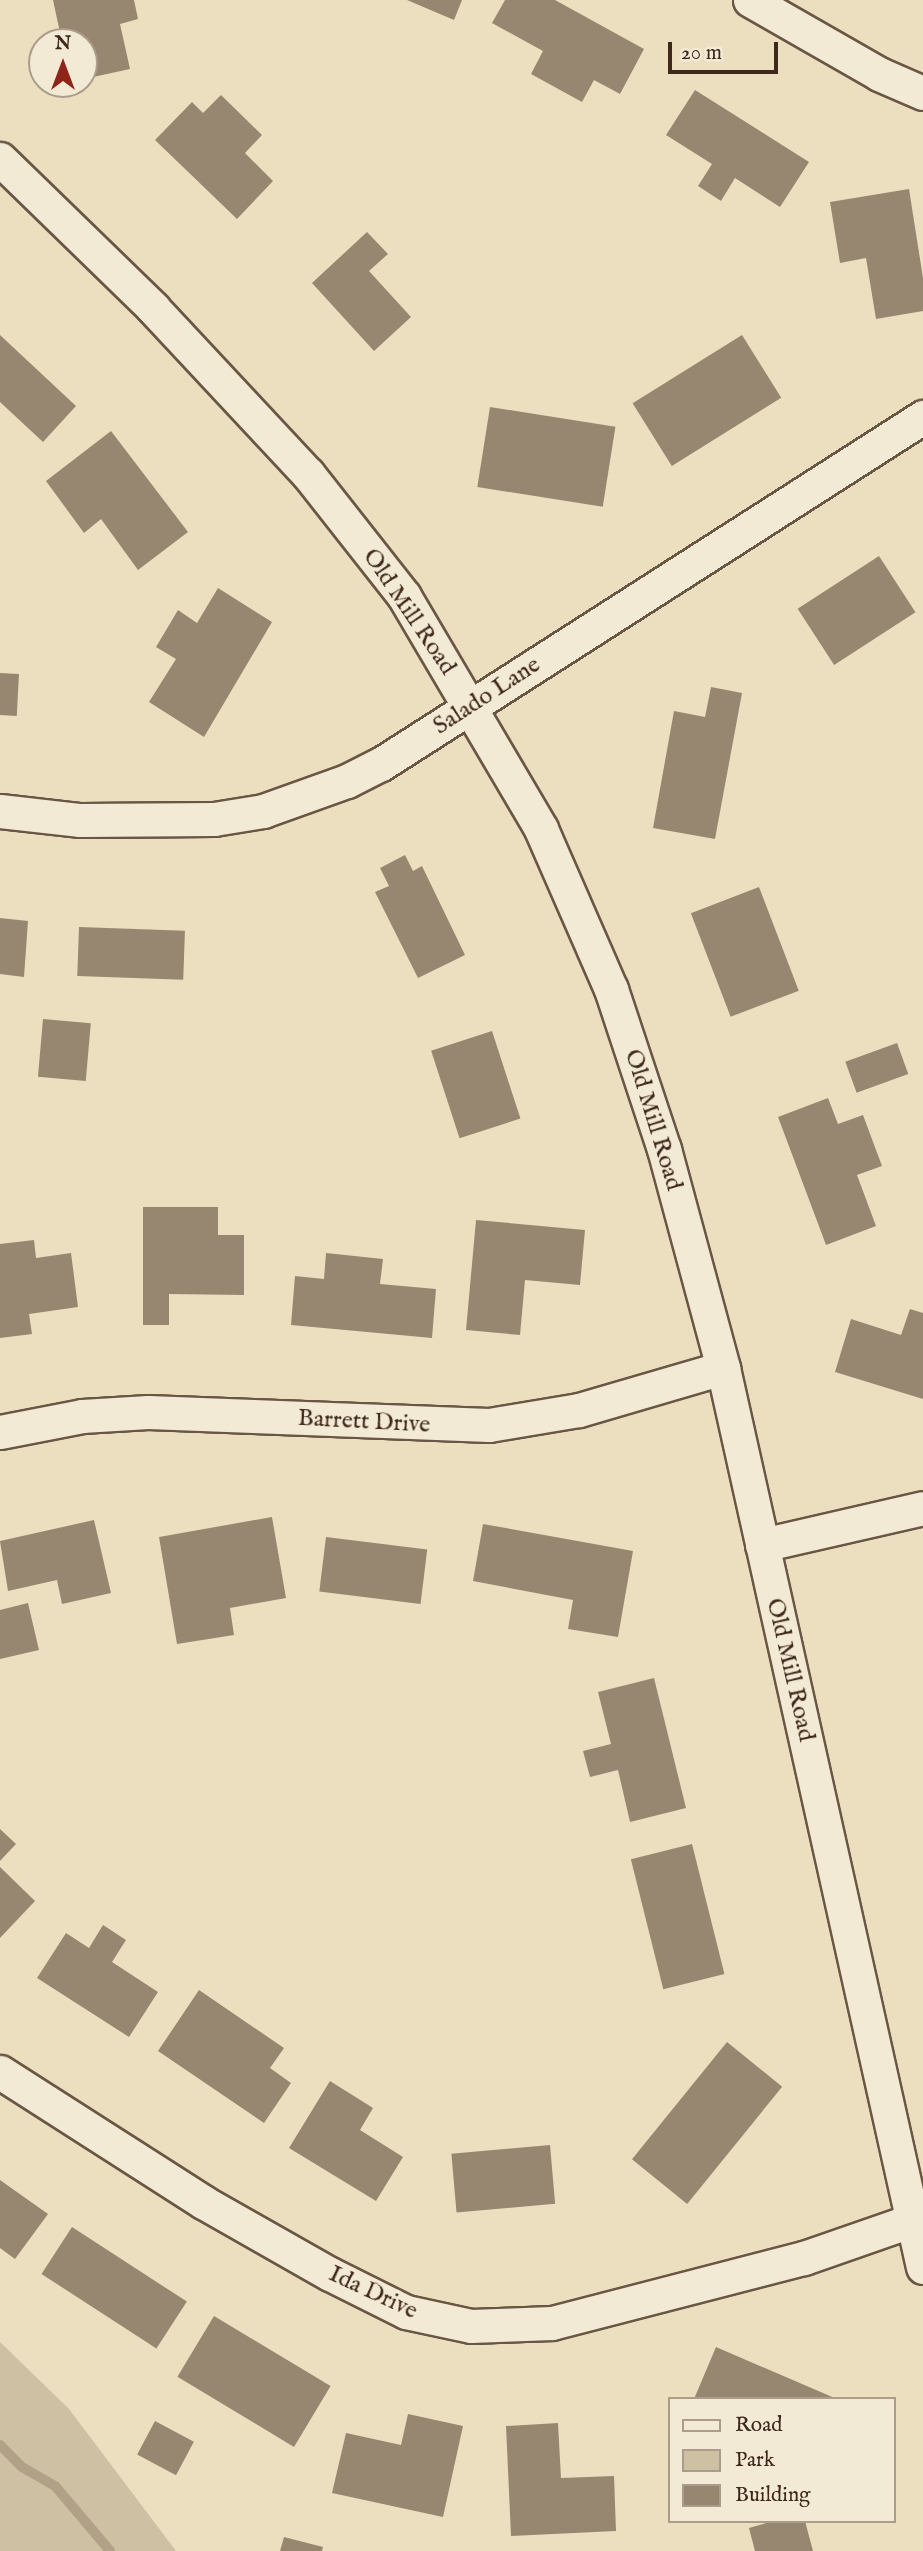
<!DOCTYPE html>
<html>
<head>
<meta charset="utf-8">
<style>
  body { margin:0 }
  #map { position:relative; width:923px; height:2551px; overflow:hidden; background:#ecdfbf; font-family:"IM FELL English",serif }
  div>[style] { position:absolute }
  .green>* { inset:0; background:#cec0a3 }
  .stream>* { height:10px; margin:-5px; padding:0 5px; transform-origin:5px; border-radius:5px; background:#b1a187 }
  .building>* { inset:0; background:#988770; transform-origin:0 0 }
  .roads { filter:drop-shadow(2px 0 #6a5644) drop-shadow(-2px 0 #6a5644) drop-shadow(0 2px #6a5644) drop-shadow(0 -2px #6a5644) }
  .street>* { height:33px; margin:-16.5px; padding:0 16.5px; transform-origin:16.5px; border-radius:16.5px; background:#f3ead5 }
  span { translate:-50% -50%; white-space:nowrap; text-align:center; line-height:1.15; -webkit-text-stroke:7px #f3ead5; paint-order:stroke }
  .street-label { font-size:24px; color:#3e281b }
  .legend { position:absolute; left:668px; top:2397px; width:228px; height:126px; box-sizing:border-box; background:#f3ead5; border:2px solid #ab9c8b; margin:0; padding:9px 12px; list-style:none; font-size:21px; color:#3e281b }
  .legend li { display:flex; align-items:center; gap:14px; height:35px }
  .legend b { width:35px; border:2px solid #ab9c8b }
  .north { position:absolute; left:28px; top:28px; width:70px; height:70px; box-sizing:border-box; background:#f3ead5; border:2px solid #ab9c8b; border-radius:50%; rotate:0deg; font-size:19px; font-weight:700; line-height:28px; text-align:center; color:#3e281b }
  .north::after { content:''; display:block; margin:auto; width:24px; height:32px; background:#8f2418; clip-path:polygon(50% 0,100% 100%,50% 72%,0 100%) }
  .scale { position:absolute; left:668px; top:42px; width:110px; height:32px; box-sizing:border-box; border:4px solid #3e281b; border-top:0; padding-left:9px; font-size:21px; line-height:24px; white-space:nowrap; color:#3e281b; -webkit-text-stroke:5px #f3ead5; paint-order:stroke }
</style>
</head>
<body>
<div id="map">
  <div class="green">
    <div style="clip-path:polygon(0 2342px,69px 2409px,176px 2551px,0 2551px)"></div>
  </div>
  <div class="stream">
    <div style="left:0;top:2445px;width:31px;rotate:45deg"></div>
    <div style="left:22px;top:2467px;width:39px;rotate:30deg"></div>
    <div style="left:56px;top:2487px;width:84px;rotate:49.8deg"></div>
  </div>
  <div class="building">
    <div style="clip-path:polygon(53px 0,134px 0,138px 19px,120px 24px,130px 69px,84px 79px,84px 42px,62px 42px)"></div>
    <div style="clip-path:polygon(407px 0,462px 0,454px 20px)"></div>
    <div style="clip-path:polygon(505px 0,555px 0,644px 49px,620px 94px,594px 80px,582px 102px,531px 74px,543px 51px,492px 23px)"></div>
    <div style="clip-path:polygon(695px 90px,809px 162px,780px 207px,735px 178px,721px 201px,698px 186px,712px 164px,666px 135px)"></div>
    <div style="clip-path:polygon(221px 95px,262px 135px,245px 153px,273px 181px,237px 219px,155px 140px,192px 102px,203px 113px)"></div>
    <div style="clip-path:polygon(909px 189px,923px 278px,923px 311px,876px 319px,866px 258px,840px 263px,830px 202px)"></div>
    <div style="clip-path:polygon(367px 232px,388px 254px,369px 271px,411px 317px,374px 351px,312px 283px)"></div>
    <div style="clip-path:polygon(0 335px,76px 406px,43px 442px,0 402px)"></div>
    <div style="left:742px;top:335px;width:74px;height:129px;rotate:58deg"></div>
    <div style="left:490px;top:407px;width:127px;height:81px;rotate:9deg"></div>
    <div style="clip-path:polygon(111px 431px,188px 532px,138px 570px,101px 519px,84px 533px,46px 481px)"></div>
    <div style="left:879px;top:556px;width:67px;height:97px;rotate:57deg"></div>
    <div style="clip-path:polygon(218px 588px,272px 622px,204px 737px,149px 702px,176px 659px,156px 647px,178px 610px,197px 623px)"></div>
    <div style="left:0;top:673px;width:19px;height:42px;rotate:3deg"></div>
    <div style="clip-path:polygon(711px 687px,742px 693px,715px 839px,653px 828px,674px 711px,705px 717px)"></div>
    <div style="clip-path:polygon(405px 855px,413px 871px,422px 866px,465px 955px,418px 978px,375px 892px,389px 886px,380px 868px)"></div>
    <div style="left:759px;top:887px;width:111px;height:73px;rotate:69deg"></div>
    <div style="clip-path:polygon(0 918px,28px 921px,24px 977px,0 974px)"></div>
    <div style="left:79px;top:927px;width:106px;height:49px;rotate:2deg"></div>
    <div style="left:43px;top:1019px;width:48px;height:58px;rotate:5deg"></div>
    <div style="left:492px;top:1031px;width:92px;height:64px;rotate:72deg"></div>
    <div style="left:897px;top:1043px;width:33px;height:55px;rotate:70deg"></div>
    <div style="clip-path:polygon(828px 1098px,838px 1124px,863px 1115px,882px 1166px,857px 1175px,876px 1226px,826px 1245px,778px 1117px)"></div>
    <div style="clip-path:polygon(143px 1207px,218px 1207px,218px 1235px,244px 1235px,244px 1295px,169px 1294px,169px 1325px,143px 1325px)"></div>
    <div style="clip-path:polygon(476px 1220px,585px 1230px,580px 1285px,525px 1280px,520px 1335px,466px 1330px)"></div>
    <div style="clip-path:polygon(34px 1240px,36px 1258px,71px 1253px,78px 1307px,29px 1314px,32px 1334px,0 1338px,0 1244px)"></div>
    <div style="clip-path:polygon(326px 1253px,383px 1259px,380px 1284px,436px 1289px,432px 1338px,291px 1325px,295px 1276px,324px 1279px)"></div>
    <div style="clip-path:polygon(910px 1309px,923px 1313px,923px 1399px,835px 1372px,851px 1319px,901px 1335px)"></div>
    <div style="clip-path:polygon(272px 1517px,286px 1598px,230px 1608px,234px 1635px,177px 1644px,159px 1537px)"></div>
    <div style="clip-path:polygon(94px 1520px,111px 1593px,62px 1604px,57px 1580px,8px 1591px,0 1541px)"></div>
    <div style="clip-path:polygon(483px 1524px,633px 1551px,618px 1637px,568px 1629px,573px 1600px,473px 1581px)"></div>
    <div style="left:326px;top:1537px;width:102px;height:55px;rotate:7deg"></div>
    <div style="clip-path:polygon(28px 1603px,39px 1650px,0 1659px,0 1610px)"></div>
    <div style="clip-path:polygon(654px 1678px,686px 1808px,630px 1822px,618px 1770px,590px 1777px,583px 1751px,611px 1744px,598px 1692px)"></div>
    <div style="clip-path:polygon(0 1829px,16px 1844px,0 1861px)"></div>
    <div style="left:692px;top:1844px;width:134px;height:63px;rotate:76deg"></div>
    <div style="clip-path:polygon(0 1867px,35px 1901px,0 1938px)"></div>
    <div style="clip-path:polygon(103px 1925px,126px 1940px,112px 1962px,158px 1992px,129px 2037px,37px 1978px,66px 1933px,89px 1948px)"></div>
    <div style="clip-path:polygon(199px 1990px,284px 2048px,270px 2068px,291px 2083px,264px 2123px,158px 2051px)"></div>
    <div style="left:727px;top:2042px;width:71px;height:151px;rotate:39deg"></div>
    <div style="clip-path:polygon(330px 2081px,373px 2108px,360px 2130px,403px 2157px,376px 2201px,289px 2148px)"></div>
    <div style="left:550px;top:2145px;width:59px;height:99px;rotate:85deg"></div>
    <div style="clip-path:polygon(0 2180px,48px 2214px,15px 2259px,0 2248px)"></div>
    <div style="left:72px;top:2227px;width:137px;height:56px;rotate:33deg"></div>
    <div style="left:214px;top:2316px;width:136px;height:71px;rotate:31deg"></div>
    <div style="clip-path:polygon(716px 2347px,837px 2399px,694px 2399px)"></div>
    <div style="clip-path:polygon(408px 2414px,463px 2426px,443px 2517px,332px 2493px,346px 2433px,401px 2445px)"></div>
    <div style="left:155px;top:2421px;width:44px;height:38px;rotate:28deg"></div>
    <div style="clip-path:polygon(558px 2423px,561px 2478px,614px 2476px,616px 2531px,511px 2536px,506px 2426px)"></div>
    <div style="clip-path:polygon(773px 2521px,805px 2521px,813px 2551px,755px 2551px,749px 2528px)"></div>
    <div style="clip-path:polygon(284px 2537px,323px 2547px,322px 2551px,280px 2551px)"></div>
  </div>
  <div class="roads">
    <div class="street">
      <div style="left:750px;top:0;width:149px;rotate:29.8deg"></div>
      <div style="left:879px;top:74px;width:48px;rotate:23.4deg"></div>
      <div style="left:0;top:159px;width:214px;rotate:44.2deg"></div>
      <div style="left:153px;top:308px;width:227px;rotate:47deg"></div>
      <div style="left:308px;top:474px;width:155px;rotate:51.8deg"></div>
      <div style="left:404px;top:596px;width:270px;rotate:59.5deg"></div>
      <div style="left:541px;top:829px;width:175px;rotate:66.4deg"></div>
      <div style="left:611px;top:989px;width:169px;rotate:71.7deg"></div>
      <div style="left:664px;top:1149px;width:227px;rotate:74.9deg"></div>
      <div style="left:723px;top:1368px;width:921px;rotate:77.46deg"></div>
      <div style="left:0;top:811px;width:81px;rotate:6.4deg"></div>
      <div style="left:80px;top:820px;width:134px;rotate:-0.4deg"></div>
      <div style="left:214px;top:819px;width:50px;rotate:-9.3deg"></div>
      <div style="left:263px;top:811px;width:89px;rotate:-19.7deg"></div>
      <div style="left:347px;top:781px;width:38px;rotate:-27deg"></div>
      <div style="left:381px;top:764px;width:644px;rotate:-32.63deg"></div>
      <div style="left:0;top:1432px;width:84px;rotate:-11deg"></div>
      <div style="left:82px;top:1416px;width:66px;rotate:-3.5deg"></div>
      <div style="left:148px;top:1412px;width:341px;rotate:2.2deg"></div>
      <div style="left:489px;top:1425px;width:91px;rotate:-9.5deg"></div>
      <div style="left:579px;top:1410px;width:150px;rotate:-16.3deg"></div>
      <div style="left:762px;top:1545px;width:165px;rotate:-12.9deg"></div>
      <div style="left:0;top:2072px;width:241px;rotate:32.6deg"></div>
      <div style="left:203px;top:2202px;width:146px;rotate:29.6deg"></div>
      <div style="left:330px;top:2274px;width:85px;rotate:26.6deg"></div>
      <div style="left:406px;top:2312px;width:66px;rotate:12.2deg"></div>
      <div style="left:471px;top:2326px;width:81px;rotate:-2.1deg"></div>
      <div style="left:552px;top:2323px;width:260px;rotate:-14.5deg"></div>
      <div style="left:804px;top:2258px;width:115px;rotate:-19.2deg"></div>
    </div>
  </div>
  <div class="street-label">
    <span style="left:409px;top:612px;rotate:56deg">Old Mill Road</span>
    <span style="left:487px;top:696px;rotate:-33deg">Salado Lane</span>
    <span style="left:653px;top:1120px;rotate:73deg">Old Mill Road</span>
    <span style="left:364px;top:1422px;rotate:3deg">Barrett Drive</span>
    <span style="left:790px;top:1670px;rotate:77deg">Old Mill Road</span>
    <span style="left:373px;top:2293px;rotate:25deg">Ida Drive</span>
  </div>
  <ul class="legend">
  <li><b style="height:9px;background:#f3ead5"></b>Road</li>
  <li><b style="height:19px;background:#cec0a3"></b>Park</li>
  <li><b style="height:19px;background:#988770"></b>Building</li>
  </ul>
  <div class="north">N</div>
  <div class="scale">20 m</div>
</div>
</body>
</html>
